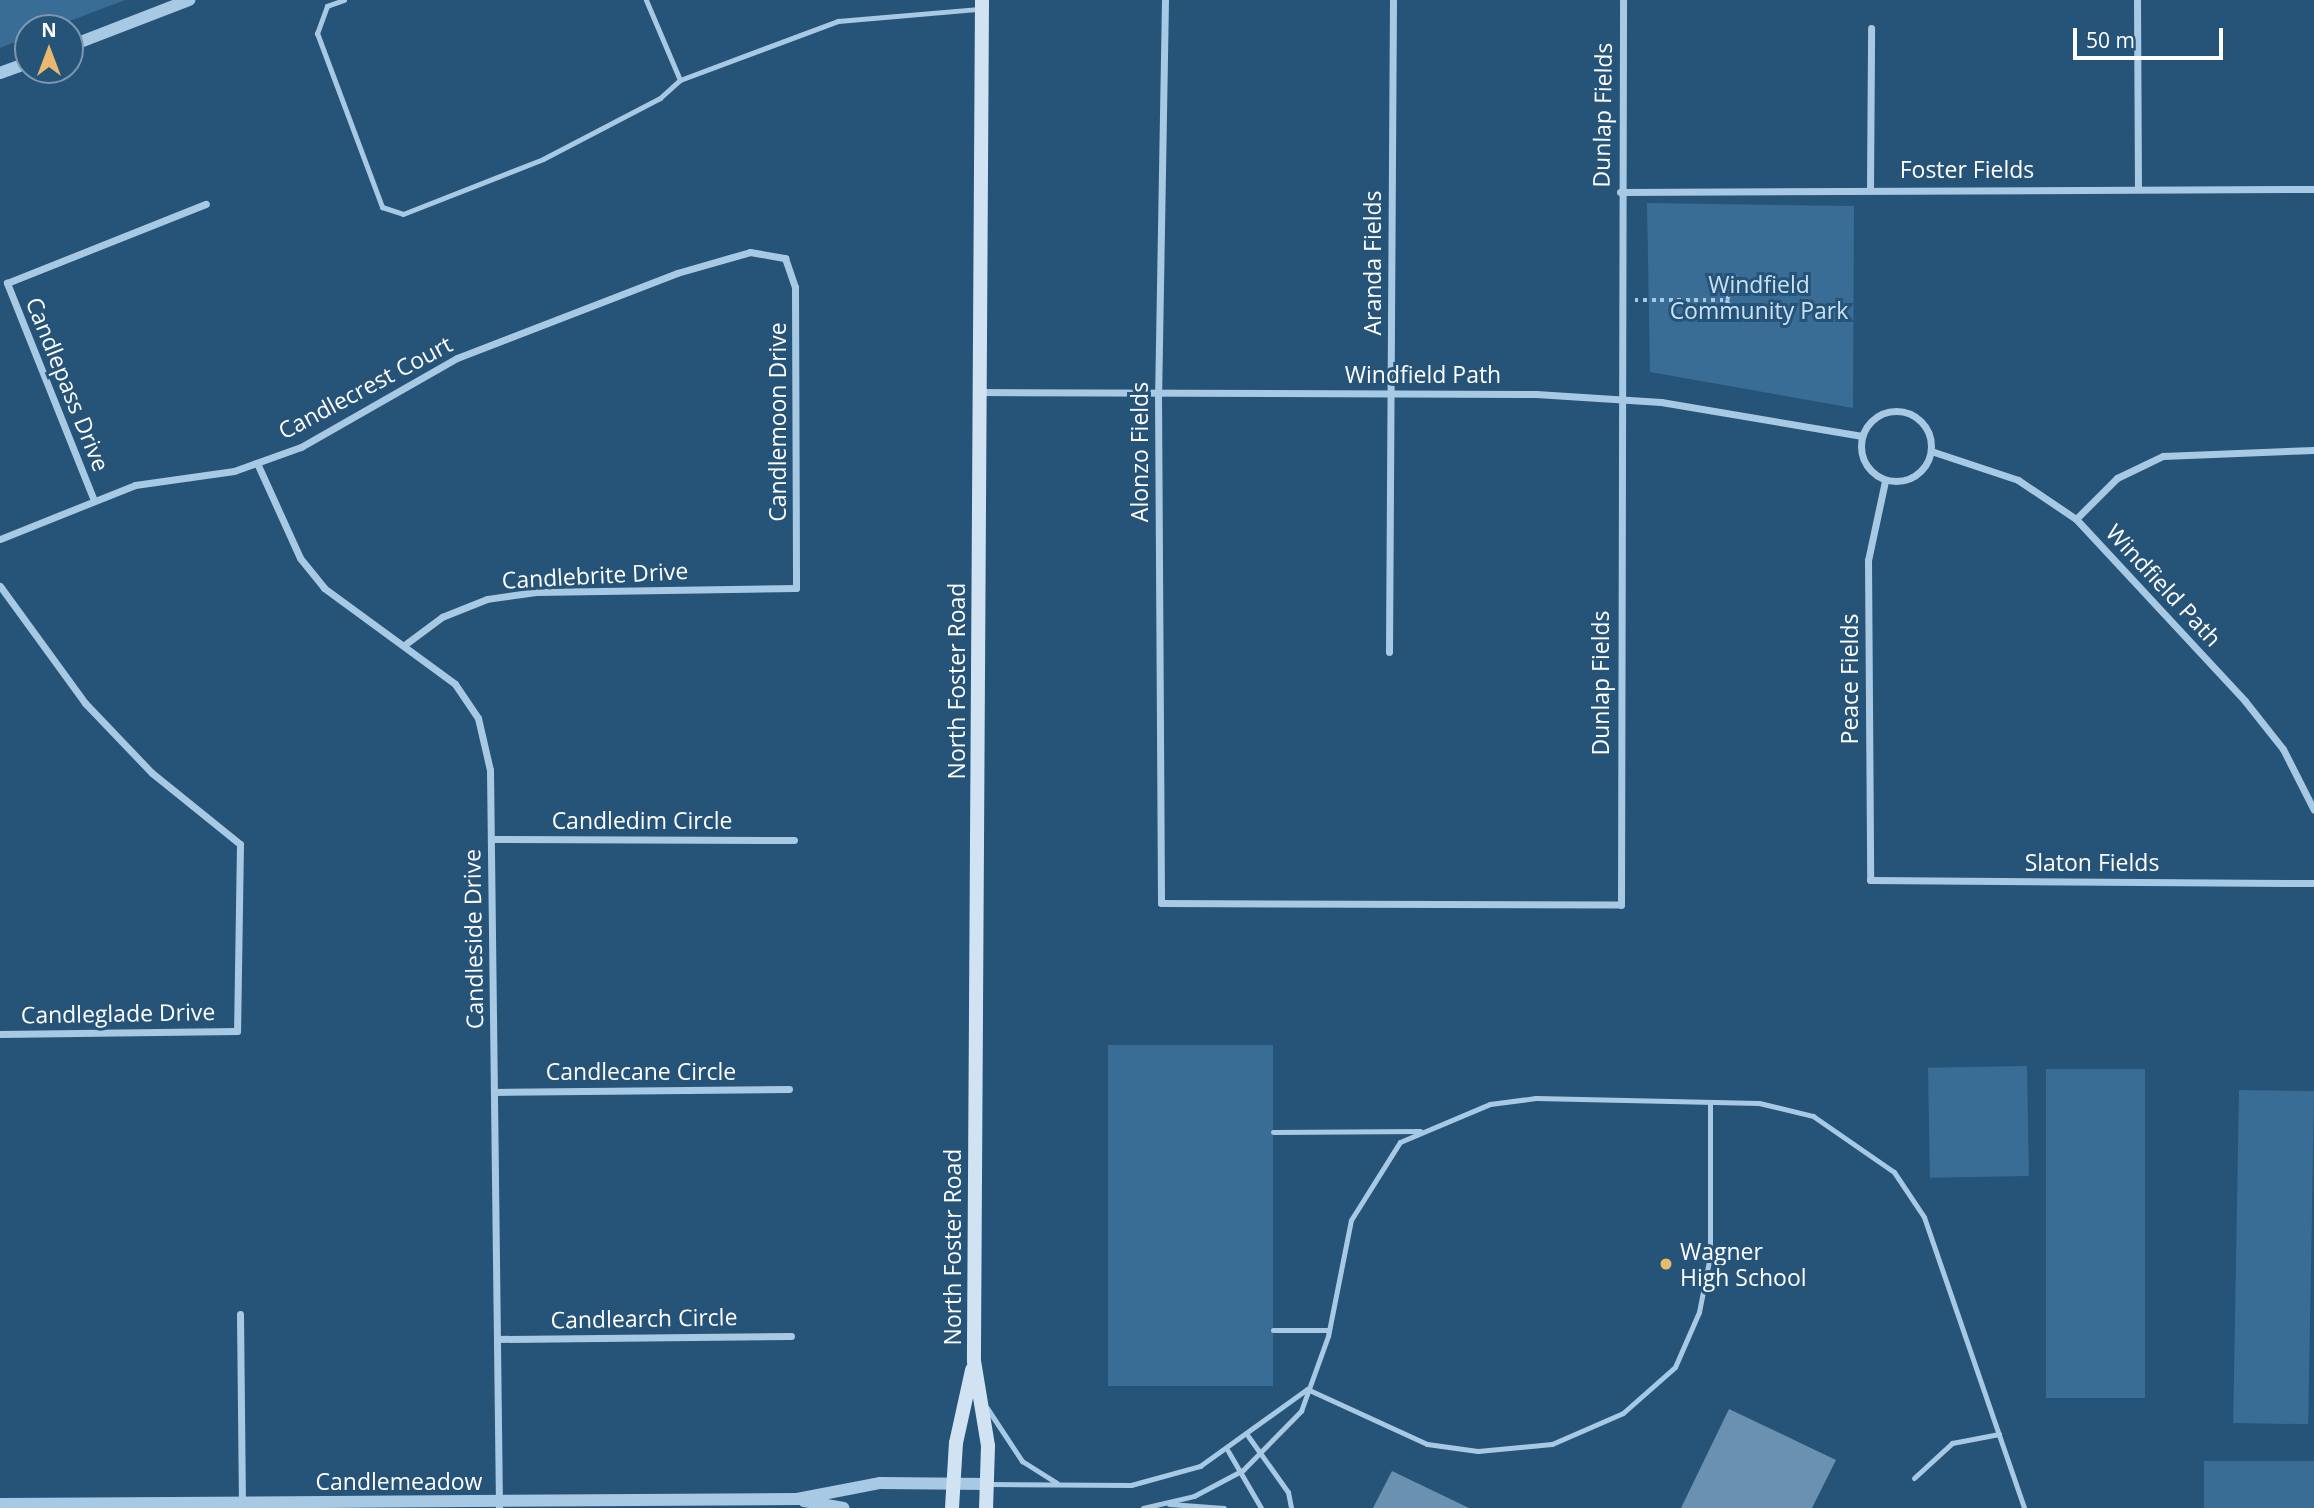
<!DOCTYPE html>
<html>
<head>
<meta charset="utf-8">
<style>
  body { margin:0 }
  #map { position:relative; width:2314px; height:1508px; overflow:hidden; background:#265378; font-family:"Open Sans",sans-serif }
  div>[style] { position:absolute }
  .green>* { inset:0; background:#3a6d95; transform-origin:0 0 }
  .building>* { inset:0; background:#6a91b0 }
  .path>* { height:3.5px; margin-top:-1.75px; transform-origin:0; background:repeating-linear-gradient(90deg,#a8c9e3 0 3.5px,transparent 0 8.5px) }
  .service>* { height:5px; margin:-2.5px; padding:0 2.5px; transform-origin:2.5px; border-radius:2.5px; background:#a8c9e3 }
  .minor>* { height:7px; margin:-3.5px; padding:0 3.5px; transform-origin:3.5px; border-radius:3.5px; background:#a8c9e3 }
  .minor>.ring { margin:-3.5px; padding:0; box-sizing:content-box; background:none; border:7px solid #a8c9e3; border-radius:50% }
  .tertiary>* { height:12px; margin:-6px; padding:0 6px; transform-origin:6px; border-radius:6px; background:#a8c9e3 }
  .secondary>* { height:14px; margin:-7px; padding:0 7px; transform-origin:7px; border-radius:7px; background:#d1e3f3 }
  .dots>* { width:19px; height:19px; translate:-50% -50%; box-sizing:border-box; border:4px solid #265378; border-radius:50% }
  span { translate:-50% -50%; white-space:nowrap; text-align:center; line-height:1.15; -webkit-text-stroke:6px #265378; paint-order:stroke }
  .street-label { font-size:23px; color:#fff }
  .park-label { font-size:23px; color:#cae1f3 }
  .poi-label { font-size:23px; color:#fff }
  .left { translate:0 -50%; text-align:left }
  .north { position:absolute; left:14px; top:14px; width:70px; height:70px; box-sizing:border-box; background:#265378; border:2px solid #7d98ae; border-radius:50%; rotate:0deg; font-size:19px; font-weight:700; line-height:28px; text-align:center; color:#fff }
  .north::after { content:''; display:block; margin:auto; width:24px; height:32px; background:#ebb96e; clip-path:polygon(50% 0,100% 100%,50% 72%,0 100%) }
  .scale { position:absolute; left:2073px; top:28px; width:150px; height:32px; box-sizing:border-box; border:4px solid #fff; border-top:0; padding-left:9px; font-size:21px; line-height:24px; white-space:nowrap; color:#fff; -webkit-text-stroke:5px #265378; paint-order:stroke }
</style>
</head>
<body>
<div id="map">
  <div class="green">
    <div style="clip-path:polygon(0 0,125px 0,51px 28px,28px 28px,28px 37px,0 48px)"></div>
    <div style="clip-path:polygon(1647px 203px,1854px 206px,1853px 408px,1650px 372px)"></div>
    <div style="left:1108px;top:1045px;width:165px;height:341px"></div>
    <div style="left:2027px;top:1066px;width:110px;height:99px;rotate:89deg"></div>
    <div style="left:2046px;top:1069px;width:99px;height:329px"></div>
    <div style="left:2239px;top:1090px;width:75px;height:333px;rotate:1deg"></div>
    <div style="left:2204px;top:1461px;width:110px;height:47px"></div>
  </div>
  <div class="building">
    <div style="clip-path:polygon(1729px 1409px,1836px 1460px,1812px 1508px,1681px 1508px)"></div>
    <div style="clip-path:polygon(1392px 1471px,1469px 1508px,1373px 1508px)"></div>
  </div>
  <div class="path">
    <div style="left:1635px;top:300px;width:92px"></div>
    <div style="left:1727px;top:300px;width:26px;rotate:-72deg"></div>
    <div style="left:1727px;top:300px;width:20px;rotate:70deg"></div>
  </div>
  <div class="service">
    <div style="left:344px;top:0;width:18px;rotate:161deg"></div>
    <div style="left:327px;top:6px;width:29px;rotate:110deg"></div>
    <div style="left:317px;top:33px;width:186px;rotate:69.5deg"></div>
    <div style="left:382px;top:207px;width:22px;rotate:18deg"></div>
    <div style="left:403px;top:214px;width:150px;rotate:-21.4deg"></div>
    <div style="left:543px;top:159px;width:132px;rotate:-27.5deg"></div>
    <div style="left:660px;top:98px;width:27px;rotate:-42deg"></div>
    <div style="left:680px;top:80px;width:169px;rotate:-20.5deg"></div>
    <div style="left:838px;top:21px;width:142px;rotate:-4.9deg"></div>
    <div style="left:646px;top:0;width:87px;rotate:67deg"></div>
    <div style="left:1273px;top:1132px;width:147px;rotate:-0.4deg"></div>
    <div style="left:1273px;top:1330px;width:56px"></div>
    <div style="left:1307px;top:1389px;width:132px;rotate:24.6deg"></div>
    <div style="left:1427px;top:1444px;width:51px;rotate:7.8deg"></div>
    <div style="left:1478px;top:1451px;width:74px;rotate:-5.4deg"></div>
    <div style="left:1552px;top:1444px;width:77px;rotate:-23.6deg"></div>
    <div style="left:1623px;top:1413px;width:69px;rotate:-41.5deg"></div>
    <div style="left:1675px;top:1367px;width:60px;rotate:-66.4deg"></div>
    <div style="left:1699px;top:1312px;width:57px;rotate:-78.9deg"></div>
    <div style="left:1710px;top:1256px;width:154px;rotate:-90deg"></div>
    <div style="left:987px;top:1408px;width:64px;rotate:56.6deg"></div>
    <div style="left:1022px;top:1461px;width:41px;rotate:32.2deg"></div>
    <div style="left:1248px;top:1436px;width:69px;rotate:54.5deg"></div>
    <div style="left:1288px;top:1492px;width:16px;rotate:79deg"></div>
    <div style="left:1228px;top:1451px;width:66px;rotate:59.9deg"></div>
    <div style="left:1914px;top:1478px;width:52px;rotate:-42.6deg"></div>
    <div style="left:1952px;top:1443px;width:48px;rotate:-10.8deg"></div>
    <div style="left:989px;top:1484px;width:142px;rotate:0.4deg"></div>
    <div style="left:1131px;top:1485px;width:72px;rotate:-15.4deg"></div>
    <div style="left:1200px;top:1466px;width:132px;rotate:-35.7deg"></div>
    <div style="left:1169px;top:1504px;width:55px;rotate:4.2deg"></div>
    <div style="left:1143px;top:1508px;width:52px;rotate:-13.2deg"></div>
    <div style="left:1194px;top:1496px;width:55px;rotate:-28deg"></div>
    <div style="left:1243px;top:1470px;width:83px;rotate:-45.5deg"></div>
    <div style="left:1301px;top:1411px;width:80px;rotate:-70.2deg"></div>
    <div style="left:1328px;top:1336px;width:118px;rotate:-78.8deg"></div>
    <div style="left:1351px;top:1220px;width:92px;rotate:-57.9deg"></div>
    <div style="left:1400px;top:1142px;width:98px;rotate:-22.9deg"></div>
    <div style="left:1490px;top:1104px;width:46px;rotate:-7.4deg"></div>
    <div style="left:1536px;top:1098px;width:223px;rotate:1.3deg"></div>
    <div style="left:1759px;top:1103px;width:56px;rotate:13.5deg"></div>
    <div style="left:1813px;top:1116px;width:98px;rotate:34.7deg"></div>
    <div style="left:1894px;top:1172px;width:54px;rotate:56.3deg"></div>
    <div style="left:1924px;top:1217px;width:308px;rotate:71deg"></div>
  </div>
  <div class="minor">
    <div style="left:1165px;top:0;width:393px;rotate:91deg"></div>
    <div style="left:1158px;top:393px;width:510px;rotate:89.66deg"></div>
    <div style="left:1161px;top:903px;width:460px;rotate:0.2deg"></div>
    <div style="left:1621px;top:905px;width:905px;rotate:-89.87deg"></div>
    <div style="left:2137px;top:0;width:188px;rotate:89.7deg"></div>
    <div style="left:1870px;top:189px;width:161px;rotate:-89.6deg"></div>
    <div style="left:1620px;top:192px;width:694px;rotate:-0.25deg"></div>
    <div style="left:981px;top:392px;width:555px;rotate:0.21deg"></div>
    <div style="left:1536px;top:394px;width:125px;rotate:3.7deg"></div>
    <div style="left:1661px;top:402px;width:204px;rotate:9.6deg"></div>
    <div class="ring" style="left:1861px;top:411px;width:63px;height:63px"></div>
    <div style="left:1931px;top:451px;width:92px;rotate:18.4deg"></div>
    <div style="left:2018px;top:480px;width:70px;rotate:33.9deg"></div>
    <div style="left:2076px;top:519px;width:248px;rotate:47.1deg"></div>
    <div style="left:2245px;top:701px;width:61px;rotate:51.6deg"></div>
    <div style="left:2283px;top:749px;width:68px;rotate:63.1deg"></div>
    <div style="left:257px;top:463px;width:104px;rotate:65.6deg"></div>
    <div style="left:300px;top:558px;width:38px;rotate:51deg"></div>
    <div style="left:324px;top:588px;width:162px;rotate:36.2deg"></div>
    <div style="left:455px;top:684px;width:41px;rotate:55.9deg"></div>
    <div style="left:478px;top:718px;width:53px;rotate:77deg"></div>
    <div style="left:490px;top:770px;width:738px;rotate:89.3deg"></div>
    <div style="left:1885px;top:481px;width:81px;rotate:102.1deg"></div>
    <div style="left:1868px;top:560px;width:320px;rotate:89.6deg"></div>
    <div style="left:1870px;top:880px;width:444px;rotate:0.4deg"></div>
    <div style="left:93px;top:498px;width:232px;rotate:-111.8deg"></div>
    <div style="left:7px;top:283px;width:214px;rotate:-21.7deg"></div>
    <div style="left:2076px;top:519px;width:58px;rotate:-45deg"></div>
    <div style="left:2117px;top:478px;width:51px;rotate:-25.6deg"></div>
    <div style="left:2163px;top:456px;width:151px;rotate:-2.3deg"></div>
    <div style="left:0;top:539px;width:145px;rotate:-21.8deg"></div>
    <div style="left:135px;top:485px;width:100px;rotate:-8deg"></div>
    <div style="left:234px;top:471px;width:71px;rotate:-19.7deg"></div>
    <div style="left:301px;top:447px;width:180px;rotate:-29.7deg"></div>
    <div style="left:457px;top:358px;width:236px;rotate:-21.1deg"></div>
    <div style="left:677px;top:273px;width:76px;rotate:-16deg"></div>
    <div style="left:750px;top:252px;width:36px;rotate:10deg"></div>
    <div style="left:785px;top:258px;width:31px;rotate:71deg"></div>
    <div style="left:795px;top:287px;width:301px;rotate:89.8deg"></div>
    <div style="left:796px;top:588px;width:260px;rotate:179.1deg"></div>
    <div style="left:536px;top:592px;width:49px;rotate:171.9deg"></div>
    <div style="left:487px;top:599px;width:48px;rotate:158.2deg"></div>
    <div style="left:442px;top:617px;width:44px;rotate:143.4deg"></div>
    <div style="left:0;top:586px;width:145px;rotate:54deg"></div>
    <div style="left:85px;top:703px;width:97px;rotate:46.3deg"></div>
    <div style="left:152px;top:773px;width:113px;rotate:38.9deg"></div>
    <div style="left:240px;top:844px;width:187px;rotate:90.9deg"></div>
    <div style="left:237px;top:1031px;width:237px;rotate:179.3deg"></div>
    <div style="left:1389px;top:652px;width:652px;rotate:-89.65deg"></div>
    <div style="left:491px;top:839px;width:303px;rotate:0.2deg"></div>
    <div style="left:494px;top:1092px;width:295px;rotate:-0.6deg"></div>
    <div style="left:240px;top:1314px;width:190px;rotate:89.4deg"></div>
    <div style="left:497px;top:1339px;width:294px;rotate:-0.6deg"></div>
  </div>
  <div class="tertiary">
    <div style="left:70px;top:46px;width:128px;rotate:-21.1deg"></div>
    <div style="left:0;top:73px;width:30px;rotate:-20deg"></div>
    <div style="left:804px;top:1501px;width:40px;rotate:10deg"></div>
    <div style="left:0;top:1504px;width:797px;rotate:-0.36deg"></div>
    <div style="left:797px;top:1499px;width:85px;rotate:-10.9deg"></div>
    <div style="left:880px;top:1483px;width:108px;rotate:0.5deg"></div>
  </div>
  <div class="secondary">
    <div style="left:982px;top:0;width:1361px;rotate:90.34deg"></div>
    <div style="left:974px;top:1361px;width:86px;rotate:80.6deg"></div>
    <div style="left:988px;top:1446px;width:62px;rotate:91.8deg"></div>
    <div style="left:952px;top:1508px;width:65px;rotate:-86.5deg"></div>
    <div style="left:956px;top:1443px;width:75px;rotate:-77.6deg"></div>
  </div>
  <div class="dots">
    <div style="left:1666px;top:1264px;background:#ebb96e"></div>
  </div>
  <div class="street-label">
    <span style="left:1602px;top:115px;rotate:-89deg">Dunlap Fields</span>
    <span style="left:1967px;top:169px">Foster Fields</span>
    <span style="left:1372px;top:263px;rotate:-90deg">Aranda Fields</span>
    <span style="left:1423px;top:374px">Windfield Path</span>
    <span style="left:68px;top:384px;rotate:68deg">Candlepass Drive</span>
    <span style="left:365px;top:387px;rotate:-28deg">Candlecrest Court</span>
    <span style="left:777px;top:422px;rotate:-90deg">Candlemoon Drive</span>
    <span style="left:1139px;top:452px;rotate:-90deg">Alonzo Fields</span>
    <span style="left:595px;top:575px;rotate:-3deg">Candlebrite Drive</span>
    <span style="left:2164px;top:585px;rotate:47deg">Windfield Path</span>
    <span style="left:1849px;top:679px;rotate:-90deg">Peace Fields</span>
    <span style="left:956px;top:681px;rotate:-90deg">North Foster Road</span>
    <span style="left:1600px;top:683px;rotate:-90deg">Dunlap Fields</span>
    <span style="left:642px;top:820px">Candledim Circle</span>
    <span style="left:2092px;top:862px">Slaton Fields</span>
    <span style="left:473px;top:939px;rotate:-91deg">Candleside Drive</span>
    <span style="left:118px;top:1013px;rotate:-1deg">Candleglade Drive</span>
    <span style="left:641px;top:1071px">Candlecane Circle</span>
    <span style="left:952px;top:1247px;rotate:-90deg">North Foster Road</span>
    <span style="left:644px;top:1318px;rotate:-1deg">Candlearch Circle</span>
    <span style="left:399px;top:1481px">Candlemeadow</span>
  </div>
  <div class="park-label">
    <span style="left:1759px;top:297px">Windfield<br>Community Park</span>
  </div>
  <div class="poi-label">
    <span class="left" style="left:1680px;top:1264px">Wagner<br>High School</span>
  </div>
  <div class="north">N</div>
  <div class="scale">50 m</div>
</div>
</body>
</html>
